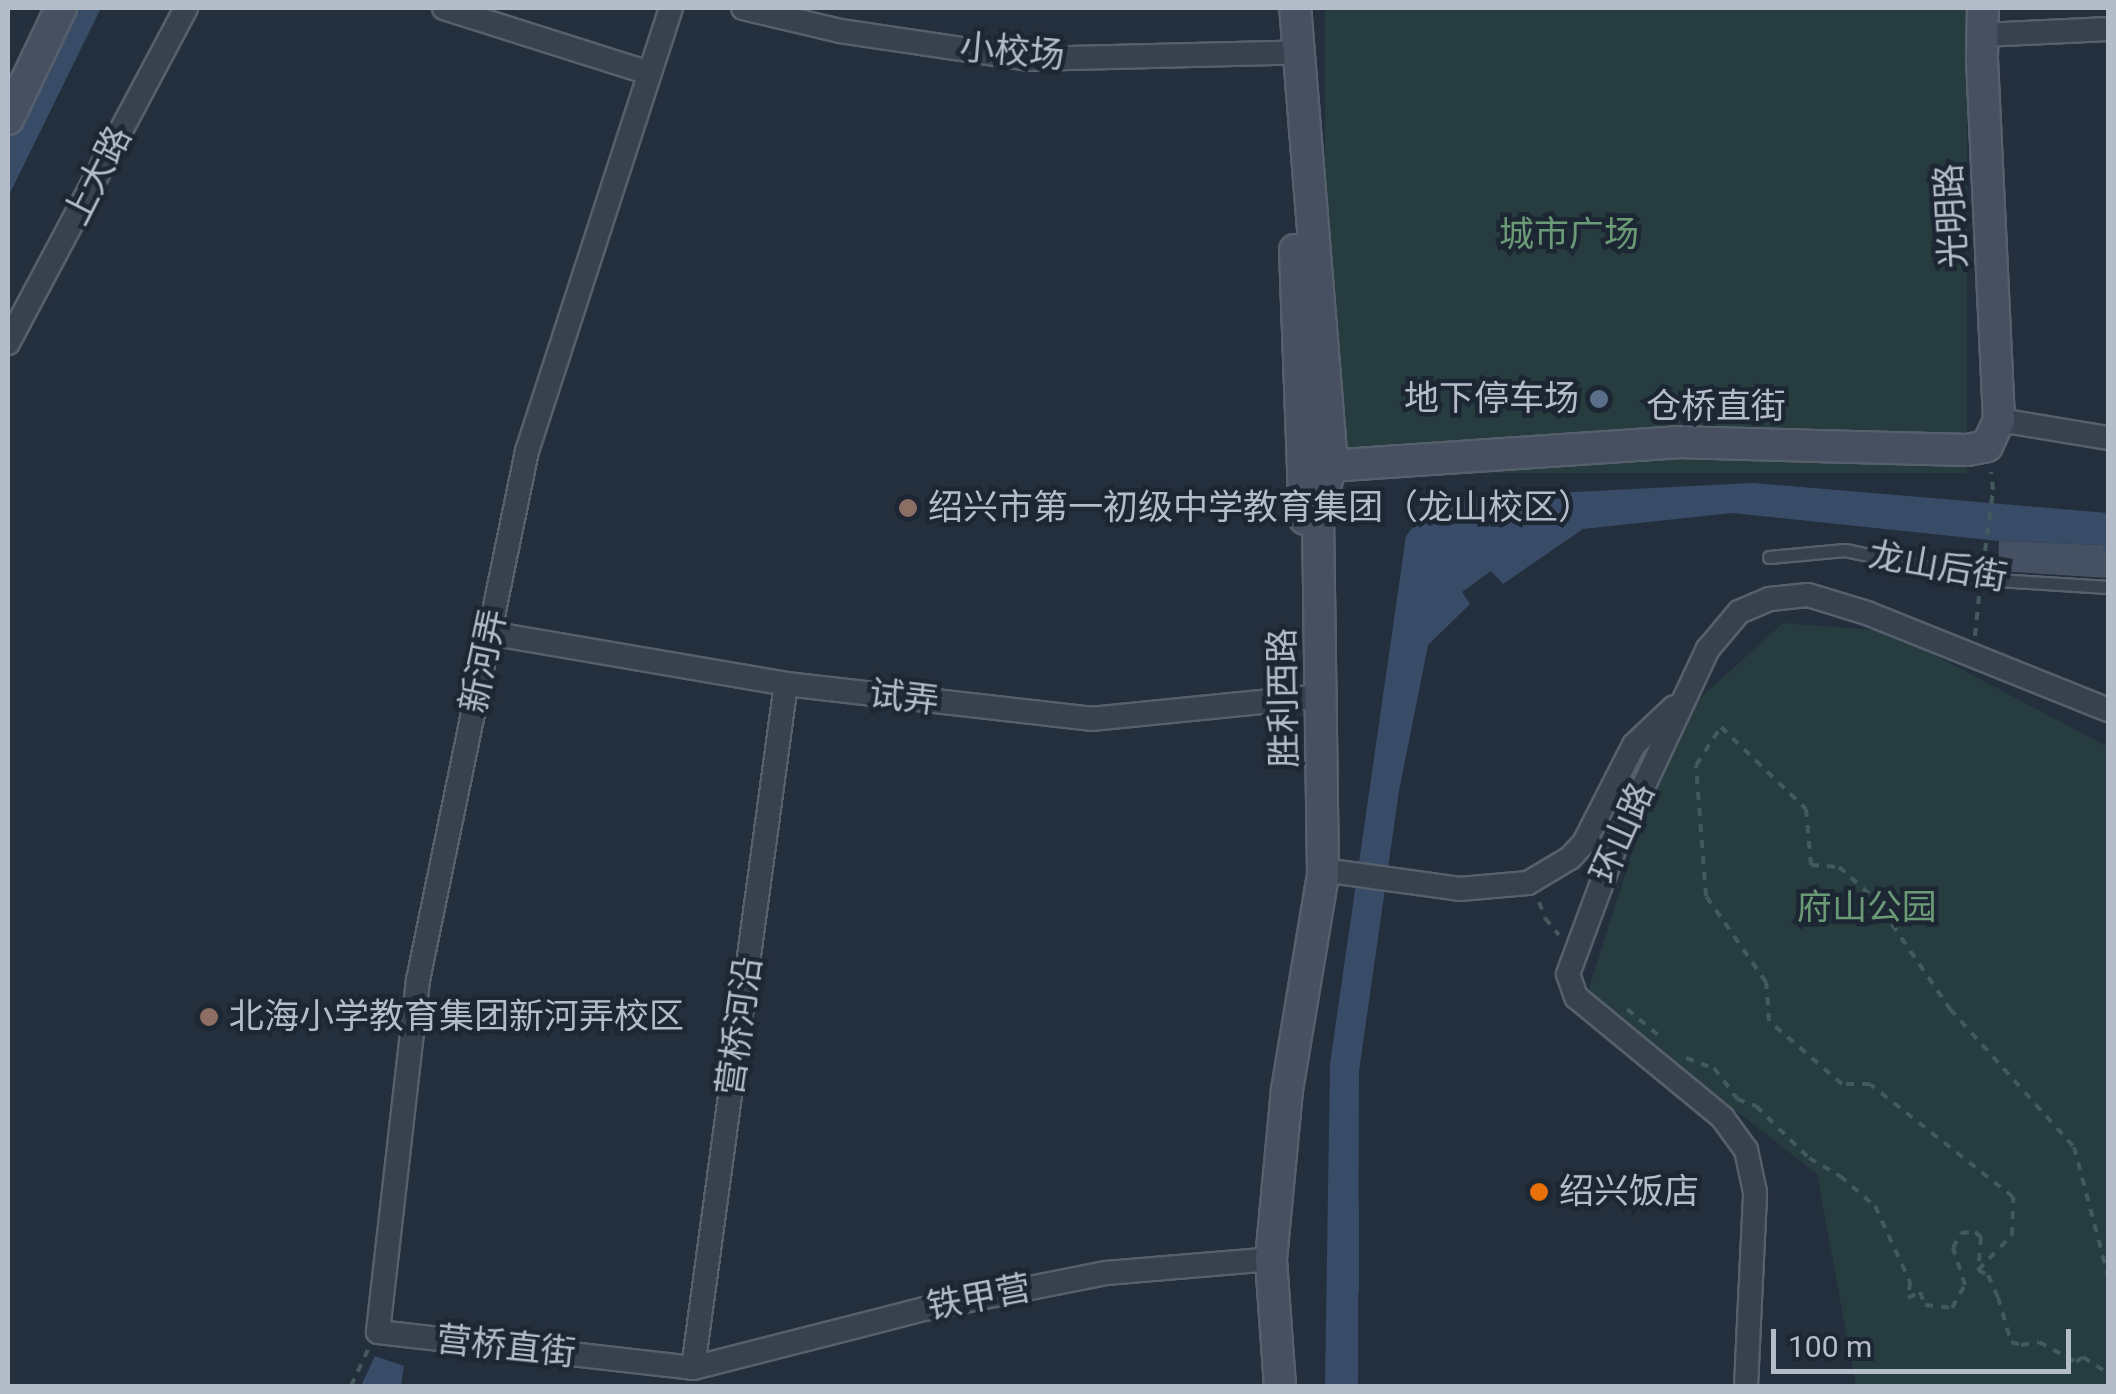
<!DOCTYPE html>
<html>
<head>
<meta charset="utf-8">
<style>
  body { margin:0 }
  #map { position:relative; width:2116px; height:1394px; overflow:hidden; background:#242f3e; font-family:Roboto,"Noto Sans SC",sans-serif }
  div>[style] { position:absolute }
  .green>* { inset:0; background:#263c3f; transform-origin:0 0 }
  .water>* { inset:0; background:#394c67 }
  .stream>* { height:6px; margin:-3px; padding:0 3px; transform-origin:3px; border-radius:3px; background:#394c67 }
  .building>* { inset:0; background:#455162 }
  .path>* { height:4px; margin-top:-2px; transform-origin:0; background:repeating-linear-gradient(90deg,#44595c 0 8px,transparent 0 16px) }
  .roads { filter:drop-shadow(2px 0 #565f6c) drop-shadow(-2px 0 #565f6c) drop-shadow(0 2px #565f6c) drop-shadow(0 -2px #565f6c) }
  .lane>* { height:11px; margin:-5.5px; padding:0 5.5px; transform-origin:5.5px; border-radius:5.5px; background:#38414e }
  .street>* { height:22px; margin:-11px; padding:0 11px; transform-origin:11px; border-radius:11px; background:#38414e }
  .secondary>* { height:30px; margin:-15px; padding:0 15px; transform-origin:15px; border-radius:15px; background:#465061 }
  .dots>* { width:28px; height:28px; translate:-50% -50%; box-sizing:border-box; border:5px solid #1d2633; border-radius:50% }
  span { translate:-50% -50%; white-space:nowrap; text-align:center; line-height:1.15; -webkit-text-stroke:9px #1d2633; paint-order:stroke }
  .street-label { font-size:35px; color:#b4bcc9 }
  .park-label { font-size:35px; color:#6b9a76 }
  .poi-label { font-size:35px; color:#b4bcc9 }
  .right { translate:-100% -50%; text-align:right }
  .left { translate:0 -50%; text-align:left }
  .frame { position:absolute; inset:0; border:10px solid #b4bcc9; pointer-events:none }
  .scale { position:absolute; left:1771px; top:1329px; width:300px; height:45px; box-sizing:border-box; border:5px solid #b4bcc9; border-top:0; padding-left:12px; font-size:30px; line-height:35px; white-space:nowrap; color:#b4bcc9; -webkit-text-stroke:8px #1d2633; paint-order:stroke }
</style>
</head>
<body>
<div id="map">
  <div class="green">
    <div style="left:1325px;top:8px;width:642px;height:465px"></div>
    <div style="clip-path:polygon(1783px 623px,1889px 631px,2108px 747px,2108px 1386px,1856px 1386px,1817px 1174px,1587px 994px,1674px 722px)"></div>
  </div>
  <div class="water">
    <div style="clip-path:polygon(69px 8px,101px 8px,8px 197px,8px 134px)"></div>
    <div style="clip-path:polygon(1753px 483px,2108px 513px,2108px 551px,2103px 551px,2103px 545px,1999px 541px,1732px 513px,1583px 529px,1503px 584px,1491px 571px,1462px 592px,1470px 604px,1428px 645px,1399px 791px,1359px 1071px,1358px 1386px,1325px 1386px,1330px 1064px,1406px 536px,1434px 499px)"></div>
    <div style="clip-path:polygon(375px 1356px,404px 1366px,401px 1386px,361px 1386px)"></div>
  </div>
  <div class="stream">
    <div style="left:1356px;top:1207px;width:83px;rotate:90deg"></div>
  </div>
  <div class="building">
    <div style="clip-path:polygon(1999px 541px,2103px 545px,2103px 551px,2108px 551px,2108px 578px,1998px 571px)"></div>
  </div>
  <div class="path">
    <div style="left:1983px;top:567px;width:78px;rotate:-82.6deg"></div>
    <div style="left:1993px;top:490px;width:18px;rotate:-96deg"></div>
    <div style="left:1975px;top:636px;width:40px;rotate:-84.3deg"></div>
    <div style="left:1539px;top:902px;width:17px;rotate:69deg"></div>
    <div style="left:1545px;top:918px;width:22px;rotate:51deg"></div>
    <div style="left:1627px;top:1009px;width:40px;rotate:40deg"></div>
    <div style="left:1686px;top:1058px;width:30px;rotate:20deg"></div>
    <div style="left:1714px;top:1068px;width:39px;rotate:53deg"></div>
    <div style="left:1737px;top:1099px;width:20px;rotate:20deg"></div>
    <div style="left:1756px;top:1106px;width:74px;rotate:44.5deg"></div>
    <div style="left:1809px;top:1158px;width:36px;rotate:30deg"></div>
    <div style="left:1840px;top:1176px;width:46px;rotate:40.6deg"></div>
    <div style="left:1875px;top:1206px;width:84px;rotate:65.3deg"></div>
    <div style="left:1910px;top:1282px;width:16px;rotate:97deg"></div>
    <div style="left:1908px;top:1298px;width:13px;rotate:-27deg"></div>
    <div style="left:1920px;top:1292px;width:14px;rotate:69deg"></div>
    <div style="left:1925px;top:1305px;width:27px;rotate:6deg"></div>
    <div style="left:1952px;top:1308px;width:26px;rotate:-61deg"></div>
    <div style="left:1965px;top:1285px;width:39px;rotate:-108deg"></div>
    <div style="left:1953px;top:1248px;width:17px;rotate:-62deg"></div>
    <div style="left:1961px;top:1233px;width:14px;rotate:-4deg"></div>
    <div style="left:1975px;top:1232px;width:8px;rotate:40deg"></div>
    <div style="left:1981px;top:1237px;width:33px;rotate:95deg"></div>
    <div style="left:1978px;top:1270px;width:11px;rotate:27deg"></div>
    <div style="left:1988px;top:1275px;width:24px;rotate:66deg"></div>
    <div style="left:1998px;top:1297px;width:47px;rotate:73.9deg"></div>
    <div style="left:2011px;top:1342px;width:10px;rotate:17deg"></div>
    <div style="left:2021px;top:1345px;width:18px;rotate:-9deg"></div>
    <div style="left:2039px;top:1342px;width:42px;rotate:28.4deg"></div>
    <div style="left:2076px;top:1362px;width:9px;rotate:-36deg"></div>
    <div style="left:2083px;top:1357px;width:30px;rotate:33deg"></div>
    <div style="left:1978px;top:1270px;width:49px;rotate:-45.8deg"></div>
    <div style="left:2012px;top:1235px;width:38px;rotate:-88deg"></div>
    <div style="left:2013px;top:1197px;width:182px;rotate:-141.7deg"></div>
    <div style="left:1870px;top:1084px;width:28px;rotate:180deg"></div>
    <div style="left:1842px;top:1084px;width:96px;rotate:-139.2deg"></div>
    <div style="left:1769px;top:1021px;width:39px;rotate:-94deg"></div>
    <div style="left:1766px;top:982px;width:105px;rotate:-124.9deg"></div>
    <div style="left:1706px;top:896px;width:131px;rotate:-94.4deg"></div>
    <div style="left:1696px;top:765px;width:45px;rotate:-56.7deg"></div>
    <div style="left:1721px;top:727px;width:118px;rotate:44deg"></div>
    <div style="left:1806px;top:809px;width:56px;rotate:84.9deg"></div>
    <div style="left:1811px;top:865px;width:28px;rotate:4deg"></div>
    <div style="left:1839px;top:867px;width:47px;rotate:41.5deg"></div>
    <div style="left:1874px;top:898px;width:135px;rotate:55.6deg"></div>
    <div style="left:1950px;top:1009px;width:186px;rotate:48.1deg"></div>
    <div style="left:2074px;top:1147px;width:133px;rotate:75.2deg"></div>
    <div style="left:351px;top:1386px;width:40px;rotate:-65deg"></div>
  </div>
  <div class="roads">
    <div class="lane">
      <div style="left:1769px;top:557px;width:76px;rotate:-5.3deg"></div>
      <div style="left:1845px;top:550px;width:139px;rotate:12deg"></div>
      <div style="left:1981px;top:579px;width:127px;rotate:3.6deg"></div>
    </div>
    <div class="street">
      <div style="left:444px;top:8px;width:215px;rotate:17.6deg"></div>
      <div style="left:671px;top:8px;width:466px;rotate:108deg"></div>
      <div style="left:527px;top:451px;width:540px;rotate:101.64deg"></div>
      <div style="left:418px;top:980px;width:354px;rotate:96.5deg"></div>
      <div style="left:378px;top:1332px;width:317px;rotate:6.5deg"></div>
      <div style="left:693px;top:1368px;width:238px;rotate:-14.3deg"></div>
      <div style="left:924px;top:1309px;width:186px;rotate:-11.2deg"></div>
      <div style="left:1106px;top:1273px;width:166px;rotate:-4.8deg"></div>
      <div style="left:743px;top:8px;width:100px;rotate:13.3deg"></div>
      <div style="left:840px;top:31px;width:192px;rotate:8.4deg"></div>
      <div style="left:1030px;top:59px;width:254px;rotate:-1.4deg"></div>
      <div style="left:1983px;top:35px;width:125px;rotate:-2.7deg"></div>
      <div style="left:8px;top:343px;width:379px;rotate:-62deg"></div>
      <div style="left:1999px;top:420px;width:110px;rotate:9.4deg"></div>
      <div style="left:489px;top:633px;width:301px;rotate:9.7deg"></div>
      <div style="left:786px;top:684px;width:307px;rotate:6.5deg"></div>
      <div style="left:1091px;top:719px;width:232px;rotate:-5.7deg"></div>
      <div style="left:1323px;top:870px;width:138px;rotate:7.9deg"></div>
      <div style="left:1460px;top:889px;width:68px;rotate:-5deg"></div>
      <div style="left:1528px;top:883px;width:49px;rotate:-30.8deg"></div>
      <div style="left:1570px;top:858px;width:21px;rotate:-47deg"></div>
      <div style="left:1584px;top:843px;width:110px;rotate:-63deg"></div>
      <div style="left:1634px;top:745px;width:55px;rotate:-43.5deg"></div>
      <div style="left:693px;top:1368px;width:690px;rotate:-82.26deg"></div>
      <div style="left:1746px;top:1386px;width:194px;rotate:-87.3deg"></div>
      <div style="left:1755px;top:1192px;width:43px;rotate:-102.1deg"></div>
      <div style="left:1746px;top:1150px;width:39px;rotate:-126deg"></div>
      <div style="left:1723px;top:1118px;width:190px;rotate:-140.5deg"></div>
      <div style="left:1576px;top:997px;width:24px;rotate:-109deg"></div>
      <div style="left:1568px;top:974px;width:138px;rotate:-69.6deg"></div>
      <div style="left:1616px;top:845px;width:217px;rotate:-64.9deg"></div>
      <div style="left:1708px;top:649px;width:48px;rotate:-50deg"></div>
      <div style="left:1739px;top:612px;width:34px;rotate:-23deg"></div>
      <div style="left:1770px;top:599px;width:38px;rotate:-6deg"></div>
      <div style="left:1808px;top:595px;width:62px;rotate:17deg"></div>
      <div style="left:1867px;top:613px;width:260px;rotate:21.9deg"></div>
    </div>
    <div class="secondary">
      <div style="left:8px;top:119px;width:123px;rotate:-64.5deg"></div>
      <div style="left:1295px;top:250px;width:269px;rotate:87.9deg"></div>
      <div style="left:1313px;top:467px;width:365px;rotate:-3.9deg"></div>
      <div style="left:1677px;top:442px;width:290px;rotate:1.6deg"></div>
      <div style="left:1967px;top:450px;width:20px;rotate:-11deg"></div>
      <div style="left:1987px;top:446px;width:29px;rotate:-65deg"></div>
      <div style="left:1999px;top:420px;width:361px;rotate:-92.7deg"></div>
      <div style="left:1982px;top:59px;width:51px;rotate:-88.9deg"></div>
      <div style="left:1280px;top:1386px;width:127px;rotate:-94.1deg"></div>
      <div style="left:1271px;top:1259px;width:170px;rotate:-84.6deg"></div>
      <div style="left:1287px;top:1090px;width:219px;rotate:-80.5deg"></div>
      <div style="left:1323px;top:874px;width:367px;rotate:-90.8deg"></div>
      <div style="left:1318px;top:507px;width:44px;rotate:-71.6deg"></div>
      <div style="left:1332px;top:465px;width:458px;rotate:-94.6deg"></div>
    </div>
  </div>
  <div class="dots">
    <div style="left:1599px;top:399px;background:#5c6f8a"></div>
    <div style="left:908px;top:508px;background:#8d6e63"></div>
    <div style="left:209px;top:1017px;background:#8d6e63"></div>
    <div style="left:1539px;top:1192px;background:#e8710a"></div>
  </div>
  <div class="street-label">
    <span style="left:1012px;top:52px;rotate:5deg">小校场</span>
    <span style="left:98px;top:176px;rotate:-63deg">上大路</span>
    <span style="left:1952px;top:216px;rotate:-93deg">光明路</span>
    <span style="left:1716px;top:407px">仓桥直街</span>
    <span style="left:1938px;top:567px;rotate:10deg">龙山后街</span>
    <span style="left:484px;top:661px;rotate:-78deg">新河弄</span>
    <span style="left:904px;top:698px;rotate:7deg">试弄</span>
    <span style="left:1284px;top:698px;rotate:-91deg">胜利西路</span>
    <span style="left:1623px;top:833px;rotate:-66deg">环山路</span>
    <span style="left:740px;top:1026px;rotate:-82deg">营桥河沿</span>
    <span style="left:979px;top:1298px;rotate:-11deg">铁甲营</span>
    <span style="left:506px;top:1347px;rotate:6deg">营桥直街</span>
  </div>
  <div class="park-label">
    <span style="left:1569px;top:235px">城市广场</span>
    <span style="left:1867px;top:908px">府山公园</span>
  </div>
  <div class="poi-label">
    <span class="right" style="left:1579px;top:399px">地下停车场</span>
    <span class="left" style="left:928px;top:508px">绍兴市第一初级中学教育集团（龙山校区）</span>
    <span class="left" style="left:229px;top:1017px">北海小学教育集团新河弄校区</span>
    <span class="left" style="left:1559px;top:1192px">绍兴饭店</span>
  </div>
  <div class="frame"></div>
  <div class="scale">100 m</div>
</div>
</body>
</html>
